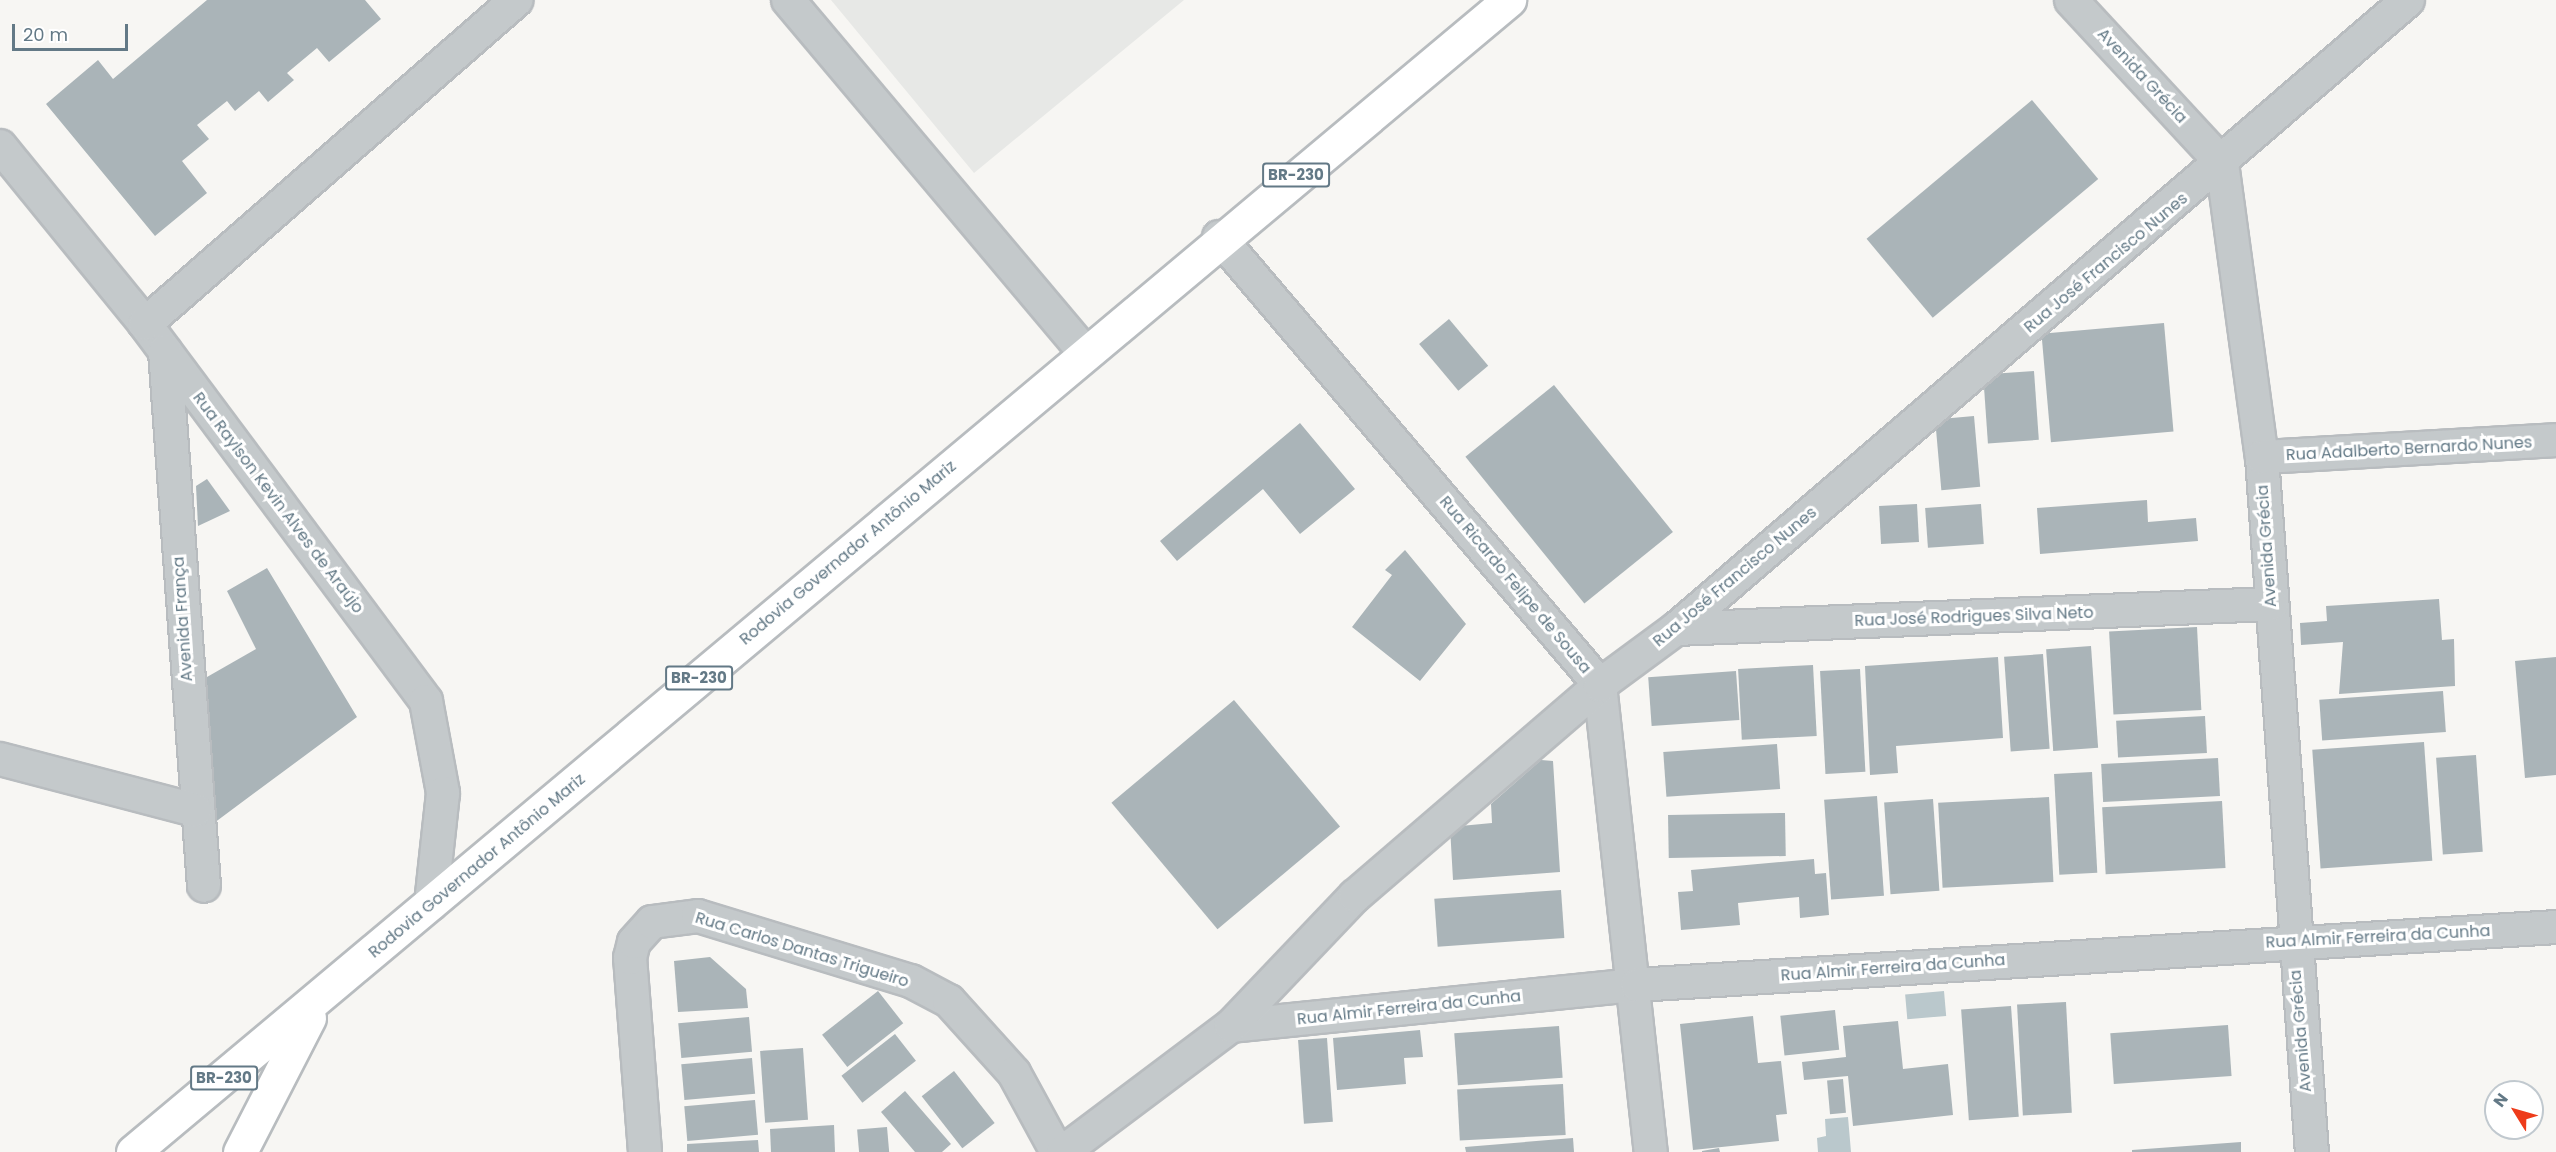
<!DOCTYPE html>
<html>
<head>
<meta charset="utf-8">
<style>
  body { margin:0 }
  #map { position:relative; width:2556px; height:1152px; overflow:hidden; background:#f7f6f3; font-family:Poppins,sans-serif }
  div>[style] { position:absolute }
  .built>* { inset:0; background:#e7e8e6 }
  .water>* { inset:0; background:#bac8cc; transform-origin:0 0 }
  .building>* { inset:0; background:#aab4b8; transform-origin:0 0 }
  .roads { filter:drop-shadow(2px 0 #b8bcbf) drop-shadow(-2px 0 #b8bcbf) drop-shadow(0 2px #b8bcbf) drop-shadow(0 -2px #b8bcbf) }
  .street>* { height:32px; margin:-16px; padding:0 16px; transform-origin:16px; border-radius:16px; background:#c4c9cb }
  .highway>* { height:33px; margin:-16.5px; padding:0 16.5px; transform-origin:16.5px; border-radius:16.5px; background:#fff }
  span { translate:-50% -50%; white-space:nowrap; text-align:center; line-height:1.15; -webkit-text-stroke:6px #fff; paint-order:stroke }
  .shield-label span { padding:2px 4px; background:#fff; border:2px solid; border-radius:4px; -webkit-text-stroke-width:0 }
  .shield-label { font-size:15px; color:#637986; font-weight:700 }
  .street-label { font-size:16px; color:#637986 }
  .north { position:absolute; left:2484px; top:1080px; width:60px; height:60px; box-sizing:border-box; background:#fff; border:2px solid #c1c9cf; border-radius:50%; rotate:307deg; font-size:16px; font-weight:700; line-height:24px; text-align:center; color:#637986 }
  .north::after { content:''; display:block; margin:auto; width:21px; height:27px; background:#ee3c1b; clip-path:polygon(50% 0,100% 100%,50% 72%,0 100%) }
  .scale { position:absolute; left:12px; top:24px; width:116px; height:27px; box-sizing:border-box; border:3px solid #637986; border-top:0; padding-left:8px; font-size:18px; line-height:21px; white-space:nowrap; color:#637986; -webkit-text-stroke:4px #fff; paint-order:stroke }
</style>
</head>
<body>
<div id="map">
  <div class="built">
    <div style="clip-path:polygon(831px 0,1184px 0,974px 173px)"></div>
  </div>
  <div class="water">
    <div style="left:1944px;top:991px;width:25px;height:39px;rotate:85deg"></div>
    <div style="clip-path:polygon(1848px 1117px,1851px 1152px,1818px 1152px,1817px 1138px,1826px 1136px,1825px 1119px)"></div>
  </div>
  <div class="building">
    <div style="clip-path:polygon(207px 0,365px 0,381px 19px,329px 62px,317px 48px,287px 73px,294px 80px,268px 102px,259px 91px,235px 111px,227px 101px,197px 125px,209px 139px,182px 161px,207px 193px,155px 236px,46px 104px,98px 60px,113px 79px)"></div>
    <div style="left:2032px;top:100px;width:103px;height:216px;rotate:50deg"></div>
    <div style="left:1449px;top:319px;width:61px;height:39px;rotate:50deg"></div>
    <div style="left:2164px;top:323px;width:109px;height:123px;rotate:85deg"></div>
    <div style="left:2034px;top:371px;width:69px;height:51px;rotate:86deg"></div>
    <div style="left:1554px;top:385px;width:189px;height:114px;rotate:51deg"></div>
    <div style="left:1974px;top:416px;width:71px;height:39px;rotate:85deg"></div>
    <div style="clip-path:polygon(1300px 423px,1355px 489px,1300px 534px,1263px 489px,1177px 561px,1160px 541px)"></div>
    <div style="clip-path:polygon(207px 479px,230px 511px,198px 526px,196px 486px)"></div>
    <div style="clip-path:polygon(2147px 500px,2148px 522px,2196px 518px,2198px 541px,2040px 554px,2037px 508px)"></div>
    <div style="left:1917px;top:504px;width:38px;height:38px;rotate:87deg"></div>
    <div style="left:1981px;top:504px;width:40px;height:56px;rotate:86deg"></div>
    <div style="clip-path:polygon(1405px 550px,1466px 624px,1420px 681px,1352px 627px,1392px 575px,1385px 570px)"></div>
    <div style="clip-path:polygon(267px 568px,357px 717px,214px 823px,200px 681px,256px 649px,227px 591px)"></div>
    <div style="clip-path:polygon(2439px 599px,2442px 640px,2454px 639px,2455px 686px,2339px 694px,2343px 642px,2301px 645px,2300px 623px,2327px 621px,2326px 606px)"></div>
    <div style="left:2197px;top:627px;width:83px;height:88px;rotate:87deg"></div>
    <div style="left:2091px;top:646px;width:102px;height:45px;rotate:86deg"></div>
    <div style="left:2043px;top:654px;width:95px;height:39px;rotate:86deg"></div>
    <div style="clip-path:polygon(1998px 657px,2003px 738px,1896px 746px,1898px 773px,1870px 775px,1865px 666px)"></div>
    <div style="clip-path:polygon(2556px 657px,2556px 775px,2525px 778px,2515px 661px)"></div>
    <div style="left:1813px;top:665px;width:71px;height:75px;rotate:87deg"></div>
    <div style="left:1860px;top:669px;width:103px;height:40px;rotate:87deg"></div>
    <div style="left:1736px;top:671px;width:49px;height:88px;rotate:86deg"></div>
    <div style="left:2443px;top:691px;width:41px;height:124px;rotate:86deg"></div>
    <div style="left:1234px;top:700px;width:165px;height:160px;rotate:50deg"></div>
    <div style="left:2205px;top:716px;width:37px;height:89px;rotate:87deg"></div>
    <div style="left:2424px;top:742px;width:119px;height:112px;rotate:86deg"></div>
    <div style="left:1777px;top:744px;width:45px;height:114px;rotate:86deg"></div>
    <div style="left:2476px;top:755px;width:97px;height:40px;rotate:86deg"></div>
    <div style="left:2218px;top:758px;width:38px;height:117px;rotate:87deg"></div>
    <div style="clip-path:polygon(1541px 760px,1553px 761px,1560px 872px,1453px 880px,1450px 827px,1492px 823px,1491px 804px)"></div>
    <div style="left:2092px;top:772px;width:101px;height:38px;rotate:87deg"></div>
    <div style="left:1877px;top:796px;width:100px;height:53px;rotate:86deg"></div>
    <div style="left:2049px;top:797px;width:85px;height:111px;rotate:87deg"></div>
    <div style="left:1933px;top:799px;width:92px;height:49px;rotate:86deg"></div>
    <div style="left:2222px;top:801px;width:67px;height:120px;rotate:87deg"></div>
    <div style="left:1785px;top:813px;width:43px;height:117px;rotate:89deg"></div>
    <div style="clip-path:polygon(1814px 859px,1815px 874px,1826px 873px,1829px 915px,1800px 918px,1799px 897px,1738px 903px,1740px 925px,1681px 930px,1678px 892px,1693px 891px,1691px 870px)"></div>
    <div style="left:1561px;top:890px;width:48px;height:127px;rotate:86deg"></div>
    <div style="clip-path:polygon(710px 957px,746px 989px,748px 1008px,678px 1012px,674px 961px)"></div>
    <div style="left:878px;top:991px;width:41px;height:71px;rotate:52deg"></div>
    <div style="left:2066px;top:1002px;width:111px;height:49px;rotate:87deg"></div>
    <div style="left:2011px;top:1006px;width:111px;height:50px;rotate:86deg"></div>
    <div style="left:1835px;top:1010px;width:40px;height:55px;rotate:84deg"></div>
    <div style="clip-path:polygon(1753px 1016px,1758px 1063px,1781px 1061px,1787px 1114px,1776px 1115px,1779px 1141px,1693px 1150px,1680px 1024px)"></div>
    <div style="left:749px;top:1017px;width:35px;height:71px;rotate:85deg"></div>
    <div style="clip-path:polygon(1898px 1021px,1903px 1069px,1948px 1064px,1953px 1115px,1853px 1126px,1848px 1076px,1804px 1080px,1802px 1062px,1846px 1057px,1843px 1026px)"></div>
    <div style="left:2228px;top:1025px;width:51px;height:118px;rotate:86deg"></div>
    <div style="left:1559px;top:1026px;width:52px;height:105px;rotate:86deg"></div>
    <div style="clip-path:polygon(1420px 1030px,1423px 1057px,1404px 1058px,1406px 1084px,1337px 1090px,1333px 1038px)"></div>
    <div style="left:895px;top:1034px;width:34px;height:68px;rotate:52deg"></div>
    <div style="left:1327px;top:1038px;width:84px;height:29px;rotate:86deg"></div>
    <div style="left:803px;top:1048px;width:72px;height:43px;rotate:86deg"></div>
    <div style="left:752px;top:1058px;width:36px;height:71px;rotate:85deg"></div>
    <div style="left:954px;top:1071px;width:66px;height:41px;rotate:52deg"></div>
    <div style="left:1843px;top:1079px;width:34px;height:16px;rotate:85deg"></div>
    <div style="left:1563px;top:1084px;width:51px;height:106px;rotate:87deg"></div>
    <div style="clip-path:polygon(905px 1091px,951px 1144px,942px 1152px,915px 1152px,881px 1112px)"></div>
    <div style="left:755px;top:1100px;width:35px;height:71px;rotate:85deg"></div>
    <div style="clip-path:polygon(834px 1125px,835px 1152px,771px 1152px,770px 1129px)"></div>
    <div style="left:887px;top:1127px;width:25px;height:30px;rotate:85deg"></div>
    <div style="clip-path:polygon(1573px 1138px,1574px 1152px,1466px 1152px,1465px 1147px)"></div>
    <div style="clip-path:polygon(758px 1140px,759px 1152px,687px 1152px,687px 1144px)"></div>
    <div style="clip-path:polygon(2241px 1142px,2241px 1152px,2132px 1152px,2132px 1150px)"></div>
    <div style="clip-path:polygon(1719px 1148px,1720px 1152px,1702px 1152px,1702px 1151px)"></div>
  </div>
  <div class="roads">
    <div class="street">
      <div style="left:788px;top:0;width:461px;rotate:49.9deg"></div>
      <div style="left:2071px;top:0;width:222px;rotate:47.2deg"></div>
      <div style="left:2222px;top:163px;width:297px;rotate:82.3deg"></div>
      <div style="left:2262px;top:457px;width:697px;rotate:85.89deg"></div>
      <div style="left:0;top:146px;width:230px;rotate:50.8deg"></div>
      <div style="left:145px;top:324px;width:470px;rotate:53.3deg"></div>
      <div style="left:426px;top:701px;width:94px;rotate:79.5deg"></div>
      <div style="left:443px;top:793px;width:112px;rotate:96.2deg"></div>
      <div style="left:1219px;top:237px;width:588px;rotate:49.62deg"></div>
      <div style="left:1600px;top:685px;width:470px;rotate:83.8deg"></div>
      <div style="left:145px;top:324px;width:493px;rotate:-41.1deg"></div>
      <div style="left:165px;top:351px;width:536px;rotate:85.83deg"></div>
      <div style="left:2262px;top:457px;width:294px;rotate:-3.3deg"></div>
      <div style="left:1676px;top:629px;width:596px;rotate:-2.41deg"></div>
      <div style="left:0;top:759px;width:202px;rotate:14.7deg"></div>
      <div style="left:1231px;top:1026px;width:408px;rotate:-5.8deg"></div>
      <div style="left:1637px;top:985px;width:921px;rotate:-3.61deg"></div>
      <div style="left:645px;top:1152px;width:195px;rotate:-94.4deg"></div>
      <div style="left:630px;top:958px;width:16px;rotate:-76deg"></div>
      <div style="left:634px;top:942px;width:27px;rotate:-48deg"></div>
      <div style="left:652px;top:922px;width:46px;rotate:-7.4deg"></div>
      <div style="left:698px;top:916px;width:223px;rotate:17deg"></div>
      <div style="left:911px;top:981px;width:43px;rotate:27.8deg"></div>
      <div style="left:949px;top:1001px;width:97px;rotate:47.9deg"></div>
      <div style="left:1014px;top:1073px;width:90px;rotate:61.4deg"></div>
      <div style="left:1063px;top:1152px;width:210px;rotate:-36.9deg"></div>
      <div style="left:1231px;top:1026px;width:180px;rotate:-46.4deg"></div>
      <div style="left:1355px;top:896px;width:323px;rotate:-40.7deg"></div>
      <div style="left:1600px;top:685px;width:94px;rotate:-36.4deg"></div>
      <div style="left:1676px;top:629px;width:965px;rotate:-40.67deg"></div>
    </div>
    <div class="highway">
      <div style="left:133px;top:1152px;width:1795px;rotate:-39.94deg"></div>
      <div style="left:240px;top:1152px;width:151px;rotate:-62.8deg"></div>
    </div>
  </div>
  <div class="shield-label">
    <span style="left:1296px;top:175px">BR-230</span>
    <span style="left:699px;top:678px">BR-230</span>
    <span style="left:224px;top:1078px">BR-230</span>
  </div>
  <div class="street-label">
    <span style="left:2142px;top:76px;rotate:47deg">Avenida Grécia</span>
    <span style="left:2106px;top:263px;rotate:-40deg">Rua José Francisco Nunes</span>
    <span style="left:2409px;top:449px;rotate:-3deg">Rua Adalberto Bernardo Nunes</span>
    <span style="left:278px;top:503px;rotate:53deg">Rua Raylson Kevin Alves de Araújo</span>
    <span style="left:2267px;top:546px;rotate:-94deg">Avenida Grécia</span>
    <span style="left:848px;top:553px;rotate:-40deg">Rodovia Governador Antônio Mariz</span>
    <span style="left:1735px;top:577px;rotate:-40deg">Rua José Francisco Nunes</span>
    <span style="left:1515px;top:585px;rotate:50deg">Rua Ricardo Felipe de Sousa</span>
    <span style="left:1974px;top:617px;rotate:-2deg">Rua José Rodrigues Silva Neto</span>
    <span style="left:183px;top:619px;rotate:-94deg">Avenida França</span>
    <span style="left:477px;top:866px;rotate:-40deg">Rodovia Governador Antônio Mariz</span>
    <span style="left:2378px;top:937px;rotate:-3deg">Rua Almir Ferreira da Cunha</span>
    <span style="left:802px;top:950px;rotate:17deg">Rua Carlos Dantas Trigueiro</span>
    <span style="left:1893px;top:968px;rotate:-4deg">Rua Almir Ferreira da Cunha</span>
    <span style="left:1409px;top:1008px;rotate:-6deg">Rua Almir Ferreira da Cunha</span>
    <span style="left:2301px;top:1031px;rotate:-95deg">Avenida Grécia</span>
  </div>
  <div class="north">N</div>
  <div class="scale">20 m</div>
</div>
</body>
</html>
